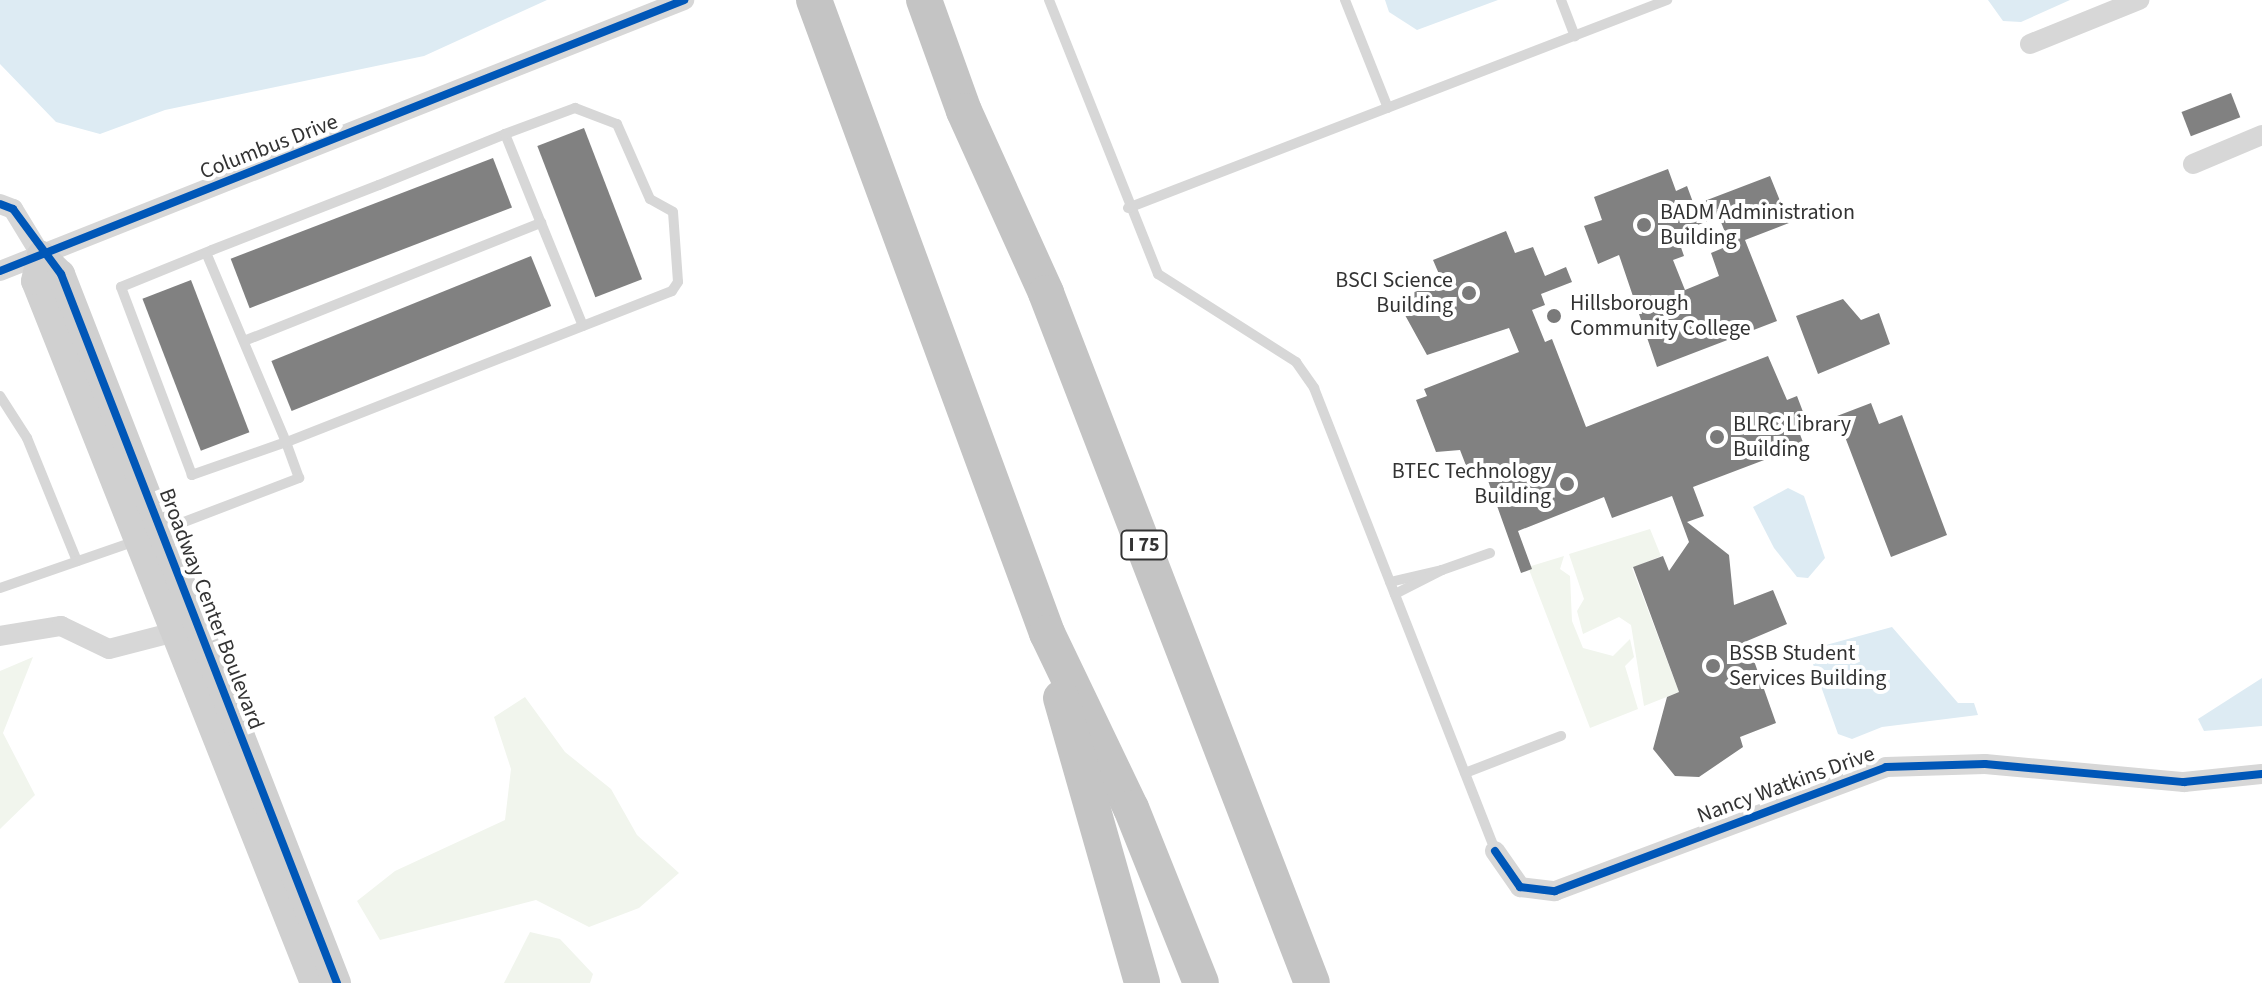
<!DOCTYPE html>
<html>
<head>
<meta charset="utf-8">
<style>
  body { margin:0 }
  #map { position:relative; width:2262px; height:983px; overflow:hidden; background:#fff; font-family:"Source Sans 3",sans-serif }
  div>[style] { position:absolute }
  .green>* { inset:0; background:#f1f5ed }
  .water>* { inset:0; background:#ddebf3 }
  .building>* { inset:0; background:#818181; transform-origin:0 0 }
  .lane>* { height:10px; margin:-5px; padding:0 5px; transform-origin:5px; border-radius:5px; background:#d7d7d7 }
  .street>* { height:20px; margin:-10px; padding:0 10px; transform-origin:10px; border-radius:10px; background:#d7d7d7 }
  .secondary>* { height:28px; margin:-14px; padding:0 14px; transform-origin:14px; border-radius:14px; background:#d0d0d0 }
  .highway>* { height:36px; margin:-18px; padding:0 18px; transform-origin:18px; border-radius:18px; background:#c4c4c4 }
  .cycleway>* { height:8px; margin:-4px; padding:0 4px; transform-origin:4px; border-radius:4px; background:#0057b8 }
  .dots>* { width:22px; height:22px; translate:-50% -50%; box-sizing:border-box; border:4px solid #fff; border-radius:50% }
  span { translate:-50% -50%; white-space:nowrap; text-align:center; line-height:1.15; -webkit-text-stroke:8px #fff; paint-order:stroke }
  .shield-label span { padding:2px 6px; background:#fff; border:2px solid; border-radius:6px; -webkit-text-stroke-width:0 }
  .shield-label { font-size:20px; color:#333; font-weight:700 }
  .street-label { font-size:22px; color:#333 }
  .poi-label { font-size:22px; color:#333 }
  .left { translate:0 -50%; text-align:left }
  .right { translate:-100% -50%; text-align:right }
</style>
</head>
<body>
<div id="map">
  <div class="green">
    <div style="clip-path:polygon(1650px 529px,1661px 556px,1632px 568px,1679px 692px,1644px 706px,1631px 625px,1619px 617px,1583px 634px,1577px 611px,1584px 599px,1569px 554px)"></div>
    <div style="clip-path:polygon(1564px 556px,1560px 569px,1570px 576px,1572px 621px,1583px 648px,1613px 656px,1630px 639px,1634px 657px,1625px 666px,1638px 709px,1590px 728px,1528px 567px)"></div>
    <div style="clip-path:polygon(33px 657px,3px 733px,35px 795px,0 829px,0 671px)"></div>
    <div style="clip-path:polygon(525px 697px,565px 752px,611px 789px,637px 835px,679px 873px,639px 908px,589px 927px,536px 900px,380px 940px,357px 901px,395px 871px,505px 820px,511px 769px,494px 717px)"></div>
    <div style="clip-path:polygon(530px 932px,560px 939px,593px 974px,590px 983px,504px 983px)"></div>
  </div>
  <div class="water">
    <div style="clip-path:polygon(0 0,547px 0,424px 56px,165px 110px,100px 134px,56px 122px,0 64px)"></div>
    <div style="clip-path:polygon(1385px 0,1498px 0,1417px 30px,1389px 12px)"></div>
    <div style="clip-path:polygon(1988px 0,2070px 0,2021px 22px,2003px 21px)"></div>
    <div style="clip-path:polygon(1788px 488px,1804px 496px,1825px 558px,1808px 578px,1797px 577px,1774px 548px,1753px 507px)"></div>
    <div style="clip-path:polygon(1892px 627px,1958px 703px,1974px 703px,1978px 715px,1882px 727px,1852px 739px,1838px 734px,1813px 664px,1826px 645px)"></div>
    <div style="clip-path:polygon(2262px 678px,2262px 726px,2204px 731px,2198px 719px)"></div>
  </div>
  <div class="building">
    <div style="left:2231px;top:93px;width:26px;height:53px;rotate:69deg"></div>
    <div style="left:584px;top:128px;width:162px;height:50px;rotate:69deg"></div>
    <div style="left:493px;top:158px;width:53px;height:281px;rotate:69deg"></div>
    <div style="clip-path:polygon(evenodd,1668px 169px,1676px 191px,1687px 186px,1694px 205px,1770px 176px,1789px 223px,1745px 240px,1777px 321px,1657px 367px,1619px 255px,1598px 264px,1584px 226px,1602px 220px,1594px 197px,1668px 169px,1719px 217px,1730px 245px,1711px 253px,1719px 276px,1685px 290px,1673px 260px,1684px 256px,1676px 233px,1719px 217px)"></div>
    <div style="clip-path:polygon(1506px 231px,1515px 253px,1533px 247px,1545px 276px,1566px 267px,1572px 282px,1541px 294px,1545px 305px,1532px 310px,1545px 342px,1552px 339px,1586px 427px,1768px 356px,1787px 400px,1797px 396px,1808px 425px,1798px 429px,1804px 445px,1693px 487px,1704px 516px,1687px 522px,1729px 555px,1734px 605px,1773px 590px,1787px 624px,1747px 641px,1776px 723px,1740px 737px,1743px 747px,1699px 777px,1675px 776px,1653px 749px,1667px 697px,1679px 692px,1633px 567px,1663px 556px,1669px 571px,1689px 542px,1672px 496px,1612px 518px,1604px 497px,1518px 531px,1532px 569px,1521px 573px,1486px 475px,1472px 481px,1460px 450px,1436px 452px,1416px 400px,1427px 396px,1424px 389px,1519px 352px,1509px 328px,1427px 355px,1400px 306px,1412px 302px,1409px 294px,1431px 286px,1428px 278px,1439px 274px,1433px 260px)"></div>
    <div style="left:531px;top:256px;width:54px;height:280px;rotate:68deg"></div>
    <div style="left:191px;top:280px;width:163px;height:52px;rotate:69deg"></div>
    <div style="clip-path:polygon(1843px 299px,1861px 320px,1879px 313px,1890px 344px,1818px 374px,1796px 316px)"></div>
    <div style="clip-path:polygon(1871px 403px,1879px 424px,1902px 415px,1947px 535px,1891px 557px,1837px 416px)"></div>
  </div>
  <div class="lane">
    <div style="left:1049px;top:0;width:295px;rotate:68.3deg"></div>
    <div style="left:1158px;top:274px;width:164px;rotate:32.5deg"></div>
    <div style="left:1296px;top:362px;width:32px;rotate:55deg"></div>
    <div style="left:1314px;top:388px;width:497px;rotate:68.6deg"></div>
    <div style="left:1345px;top:0;width:116px;rotate:68.3deg"></div>
    <div style="left:1561px;top:0;width:39px;rotate:69deg"></div>
    <div style="left:505px;top:134px;width:96px;rotate:68deg"></div>
    <div style="left:1128px;top:208px;width:578px;rotate:-21.1deg"></div>
    <div style="left:244px;top:341px;width:320px;rotate:-21.7deg"></div>
    <div style="left:541px;top:223px;width:111px;rotate:67.8deg"></div>
    <div style="left:0;top:396px;width:50px;rotate:57.3deg"></div>
    <div style="left:27px;top:438px;width:133px;rotate:67.9deg"></div>
    <div style="left:163px;top:530px;width:146px;rotate:-20.9deg"></div>
    <div style="left:299px;top:478px;width:38px;rotate:-110deg"></div>
    <div style="left:286px;top:442px;width:100px;rotate:160.7deg"></div>
    <div style="left:192px;top:475px;width:201px;rotate:-110.7deg"></div>
    <div style="left:121px;top:287px;width:98px;rotate:-22.1deg"></div>
    <div style="left:212px;top:250px;width:179px;rotate:-21.3deg"></div>
    <div style="left:379px;top:185px;width:136px;rotate:-22deg"></div>
    <div style="left:505px;top:134px;width:75px;rotate:-20.4deg"></div>
    <div style="left:575px;top:108px;width:45px;rotate:20.9deg"></div>
    <div style="left:617px;top:124px;width:82px;rotate:66.3deg"></div>
    <div style="left:650px;top:199px;width:26px;rotate:29deg"></div>
    <div style="left:673px;top:212px;width:70px;rotate:85.9deg"></div>
    <div style="left:678px;top:282px;width:11px;rotate:124deg"></div>
    <div style="left:672px;top:291px;width:414px;rotate:158.6deg"></div>
    <div style="left:286px;top:442px;width:205px;rotate:-112.9deg"></div>
    <div style="left:1442px;top:570px;width:51px;rotate:-19.5deg"></div>
    <div style="left:1390px;top:582px;width:53px;rotate:-13deg"></div>
    <div style="left:1442px;top:570px;width:53px;rotate:152.9deg"></div>
    <div style="left:0;top:588px;width:144px;rotate:-19.1deg"></div>
    <div style="left:1465px;top:773px;width:103px;rotate:-21.1deg"></div>
  </div>
  <div class="street">
    <div style="left:2030px;top:44px;width:118px;rotate:-22deg"></div>
    <div style="left:2193px;top:164px;width:75px;rotate:-22.8deg"></div>
    <div style="left:0;top:204px;width:14px;rotate:21deg"></div>
    <div style="left:13px;top:209px;width:54px;rotate:58.7deg"></div>
    <div style="left:0;top:271px;width:736px;rotate:-21.61deg"></div>
    <div style="left:0;top:636px;width:62px;rotate:-9.3deg"></div>
    <div style="left:61px;top:626px;width:53px;rotate:25.6deg"></div>
    <div style="left:109px;top:649px;width:64px;rotate:-14.5deg"></div>
    <div style="left:1495px;top:851px;width:44px;rotate:55.2deg"></div>
    <div style="left:1520px;top:887px;width:35px;rotate:7deg"></div>
    <div style="left:1555px;top:891px;width:353px;rotate:-20.5deg"></div>
    <div style="left:1886px;top:767px;width:99px;rotate:-1.7deg"></div>
    <div style="left:1985px;top:764px;width:200px;rotate:5.2deg"></div>
    <div style="left:2184px;top:782px;width:78px;rotate:-5.9deg"></div>
  </div>
  <div class="secondary">
    <div style="left:314px;top:983px;width:755px;rotate:-111.67deg"></div>
    <div style="left:35px;top:281px;width:27px;rotate:-77deg"></div>
    <div style="left:41px;top:255px;width:28px;rotate:44deg"></div>
    <div style="left:61px;top:274px;width:761px;rotate:68.73deg"></div>
  </div>
  <div class="highway">
    <div style="left:814px;top:0;width:675px;rotate:69.79deg"></div>
    <div style="left:1047px;top:633px;width:194px;rotate:64.4deg"></div>
    <div style="left:1131px;top:808px;width:188px;rotate:68.2deg"></div>
    <div style="left:924px;top:0;width:118px;rotate:70.2deg"></div>
    <div style="left:964px;top:111px;width:200px;rotate:65.7deg"></div>
    <div style="left:1046px;top:293px;width:739px;rotate:68.92deg"></div>
    <div style="left:1061px;top:698px;width:296px;rotate:74.1deg"></div>
  </div>
  <div class="cycleway">
    <div style="left:0;top:204px;width:14px;rotate:21deg"></div>
    <div style="left:13px;top:209px;width:81px;rotate:53.6deg"></div>
    <div style="left:61px;top:274px;width:761px;rotate:68.73deg"></div>
    <div style="left:0;top:271px;width:736px;rotate:-21.61deg"></div>
    <div style="left:1495px;top:851px;width:44px;rotate:55.2deg"></div>
    <div style="left:1520px;top:887px;width:35px;rotate:7deg"></div>
    <div style="left:1555px;top:891px;width:353px;rotate:-20.5deg"></div>
    <div style="left:1886px;top:767px;width:99px;rotate:-1.7deg"></div>
    <div style="left:1985px;top:764px;width:200px;rotate:5.2deg"></div>
    <div style="left:2184px;top:782px;width:78px;rotate:-5.9deg"></div>
  </div>
  <div class="dots">
    <div style="left:1644px;top:225px;background:#7a7a7a"></div>
    <div style="left:1469px;top:293px;background:#7a7a7a"></div>
    <div style="left:1554px;top:316px;background:#7a7a7a"></div>
    <div style="left:1717px;top:437px;background:#7a7a7a"></div>
    <div style="left:1567px;top:484px;background:#7a7a7a"></div>
    <div style="left:1713px;top:666px;background:#7a7a7a"></div>
  </div>
  <div class="shield-label">
    <span style="left:1144px;top:545px">I 75</span>
  </div>
  <div class="street-label">
    <span style="left:269px;top:147px;rotate:-21deg">Columbus Drive</span>
    <span style="left:211px;top:609px;rotate:69deg">Broadway Center Boulevard</span>
    <span style="left:1786px;top:785px;rotate:-20deg">Nancy Watkins Drive</span>
  </div>
  <div class="poi-label">
    <span class="left" style="left:1660px;top:225px">BADM Administration<br>Building</span>
    <span class="right" style="left:1453px;top:293px">BSCI Science<br>Building</span>
    <span class="left" style="left:1570px;top:316px">Hillsborough<br>Community College</span>
    <span class="left" style="left:1733px;top:437px">BLRC Library<br>Building</span>
    <span class="right" style="left:1551px;top:484px">BTEC Technology<br>Building</span>
    <span class="left" style="left:1729px;top:666px">BSSB Student<br>Services Building</span>
  </div>
</div>
</body>
</html>
